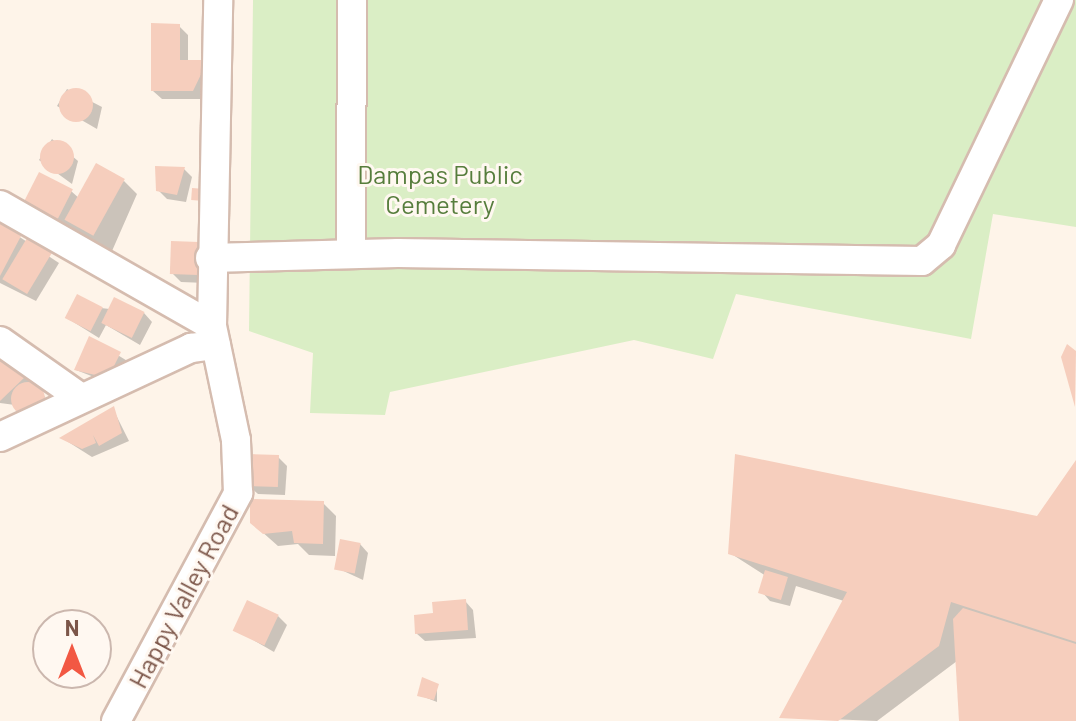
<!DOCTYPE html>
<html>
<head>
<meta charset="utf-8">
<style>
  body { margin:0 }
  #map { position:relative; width:1076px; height:721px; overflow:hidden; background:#fef4e9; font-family:Barlow,sans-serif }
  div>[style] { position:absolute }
  .green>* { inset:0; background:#daeec5 }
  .shadow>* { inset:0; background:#0003 }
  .building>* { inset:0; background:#f6cebd; transform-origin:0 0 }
  .round { border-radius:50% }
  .roads { filter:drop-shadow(2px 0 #d5bcaf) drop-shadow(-2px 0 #d5bcaf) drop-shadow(0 2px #d5bcaf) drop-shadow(0 -2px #d5bcaf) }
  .minor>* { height:28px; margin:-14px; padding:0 14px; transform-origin:14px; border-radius:14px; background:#fff }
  span { translate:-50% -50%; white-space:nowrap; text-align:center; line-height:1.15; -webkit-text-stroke:6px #fff8f1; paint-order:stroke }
  .park-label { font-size:26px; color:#567d3c }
  .street-label { font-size:26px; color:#7c5649 }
  .north { position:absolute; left:32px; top:609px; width:80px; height:80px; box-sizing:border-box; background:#fff8f1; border:2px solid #cbb7ae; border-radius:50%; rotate:0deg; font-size:22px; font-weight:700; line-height:32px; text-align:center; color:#7c5649 }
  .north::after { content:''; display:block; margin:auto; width:28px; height:36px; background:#f25843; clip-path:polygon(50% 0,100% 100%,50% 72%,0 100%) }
</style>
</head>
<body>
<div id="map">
  <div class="green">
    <div style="clip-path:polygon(253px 0,1076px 0,1076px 227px,993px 214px,971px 339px,736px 294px,713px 359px,634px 340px,390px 392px,385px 415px,310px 413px,313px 353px,249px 331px)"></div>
  </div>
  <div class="shadow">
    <div style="clip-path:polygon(179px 26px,188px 35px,188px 62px,207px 62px,211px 90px,202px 90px,201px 99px,162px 99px,153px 91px)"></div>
    <div style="clip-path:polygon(67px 89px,102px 107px,97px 129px,57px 106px)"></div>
    <div style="clip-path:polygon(52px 139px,78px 161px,72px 184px,39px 160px)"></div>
    <div style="clip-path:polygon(184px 169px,192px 177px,186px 202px,167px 199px,158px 190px)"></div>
    <div style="clip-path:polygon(124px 181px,137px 194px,112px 251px,26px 201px,71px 191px,80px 199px)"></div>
    <div style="clip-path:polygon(0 224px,59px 263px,36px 301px,0 283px)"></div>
    <div style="clip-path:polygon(199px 244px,207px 253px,206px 283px,181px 282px,172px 273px)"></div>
    <div style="clip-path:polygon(101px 308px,144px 313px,152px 322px,140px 345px,106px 325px,99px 338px,67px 318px)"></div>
    <div style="clip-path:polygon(90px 338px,129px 362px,117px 386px,76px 370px)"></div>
    <div style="clip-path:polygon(0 362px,34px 381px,51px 406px,21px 418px,15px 405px,0 403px)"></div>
    <div style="clip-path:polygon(113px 409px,129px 441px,92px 457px,62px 438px)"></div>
    <div style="clip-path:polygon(278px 457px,287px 466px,285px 495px,258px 494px,249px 486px)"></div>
    <div style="clip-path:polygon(1076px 463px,1076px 721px,961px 721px,957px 661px,877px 721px,781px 717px,844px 601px,796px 586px,790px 606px,770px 601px,762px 592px,766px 576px,730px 553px,1038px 518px)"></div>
    <div style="clip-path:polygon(323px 503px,336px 516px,335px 556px,309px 555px,298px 544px,278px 546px,252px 523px)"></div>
    <div style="clip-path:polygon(360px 544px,368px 553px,363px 580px,337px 568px)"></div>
    <div style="clip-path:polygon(465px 601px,473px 610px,476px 638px,425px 641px,416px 633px)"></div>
    <div style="clip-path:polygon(278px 616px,287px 625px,274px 652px,236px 630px)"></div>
    <div style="clip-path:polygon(437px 686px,437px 702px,419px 695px)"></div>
  </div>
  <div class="building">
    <div style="clip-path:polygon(151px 23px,180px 24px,180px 60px,208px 60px,193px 91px,151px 91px)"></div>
    <div class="round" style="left:59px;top:88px;width:34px;height:34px"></div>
    <div class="round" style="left:40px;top:140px;width:34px;height:34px"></div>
    <div style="left:96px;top:163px;width:33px;height:65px;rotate:29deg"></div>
    <div style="clip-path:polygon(155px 166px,185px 167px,177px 195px,156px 191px)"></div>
    <div style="left:39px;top:172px;width:38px;height:33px;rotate:27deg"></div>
    <div style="left:192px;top:188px;width:13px;height:12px;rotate:4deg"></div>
    <div style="clip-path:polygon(0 222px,21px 236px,0 276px)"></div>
    <div style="left:27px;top:238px;width:29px;height:48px;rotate:31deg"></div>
    <div style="left:171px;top:241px;width:28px;height:33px;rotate:2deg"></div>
    <div style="left:77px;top:294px;width:29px;height:27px;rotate:27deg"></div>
    <div style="left:114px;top:297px;width:34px;height:29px;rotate:26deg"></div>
    <div style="clip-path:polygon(89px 336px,121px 352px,108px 378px,74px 370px)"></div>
    <div style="clip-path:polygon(1067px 344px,1076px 351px,1075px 407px,1061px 357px)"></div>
    <div style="clip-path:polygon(0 360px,26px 376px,0 401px)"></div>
    <div class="round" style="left:11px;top:382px;width:34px;height:34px"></div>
    <div style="clip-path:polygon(114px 406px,122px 433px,99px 446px,93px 435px,96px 443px,82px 449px,59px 438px)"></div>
    <div style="left:249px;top:454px;width:30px;height:32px;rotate:2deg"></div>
    <div style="clip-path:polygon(735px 454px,1037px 516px,1076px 460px,1076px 642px,951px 602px,939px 646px,838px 721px,779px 718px,847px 592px,728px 554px)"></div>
    <div style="clip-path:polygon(250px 499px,324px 501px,323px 544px,294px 543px,292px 531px,263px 534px,250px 523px)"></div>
    <div style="left:340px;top:539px;width:21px;height:31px;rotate:11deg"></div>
    <div style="left:765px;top:570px;width:24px;height:24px;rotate:17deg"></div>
    <div style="clip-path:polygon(466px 599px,468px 630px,415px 634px,414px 615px,433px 613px,432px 602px)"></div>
    <div style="left:247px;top:600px;width:35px;height:34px;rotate:25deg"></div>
    <div style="clip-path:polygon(963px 608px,1076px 644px,1076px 721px,959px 721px,953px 619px)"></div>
    <div style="clip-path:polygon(422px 677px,439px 684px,434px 700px,417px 696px)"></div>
  </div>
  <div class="roads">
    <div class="minor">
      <div style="left:0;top:205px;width:244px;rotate:29.7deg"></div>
      <div style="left:351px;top:254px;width:254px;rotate:-89.8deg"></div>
      <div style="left:210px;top:258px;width:188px;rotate:-1.5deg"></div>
      <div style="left:398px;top:253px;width:524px;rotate:0.87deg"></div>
      <div style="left:922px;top:261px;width:25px;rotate:-40deg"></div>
      <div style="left:941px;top:245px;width:272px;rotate:-64.3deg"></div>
      <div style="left:0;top:341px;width:99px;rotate:35.1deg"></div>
      <div style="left:0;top:437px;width:211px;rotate:-25deg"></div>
      <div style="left:191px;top:348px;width:25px;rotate:-7deg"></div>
      <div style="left:116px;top:721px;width:259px;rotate:-61.8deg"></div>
      <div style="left:238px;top:493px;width:53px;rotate:-92.2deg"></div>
      <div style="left:236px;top:440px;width:116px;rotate:-101.9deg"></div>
      <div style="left:212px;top:326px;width:326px;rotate:-88.9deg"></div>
    </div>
  </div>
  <div class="park-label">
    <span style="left:440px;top:189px">Dampas Public<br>Cemetery</span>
  </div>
  <div class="street-label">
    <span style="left:183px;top:596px;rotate:-62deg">Happy Valley Road</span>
  </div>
  <div class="north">N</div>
</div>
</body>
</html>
